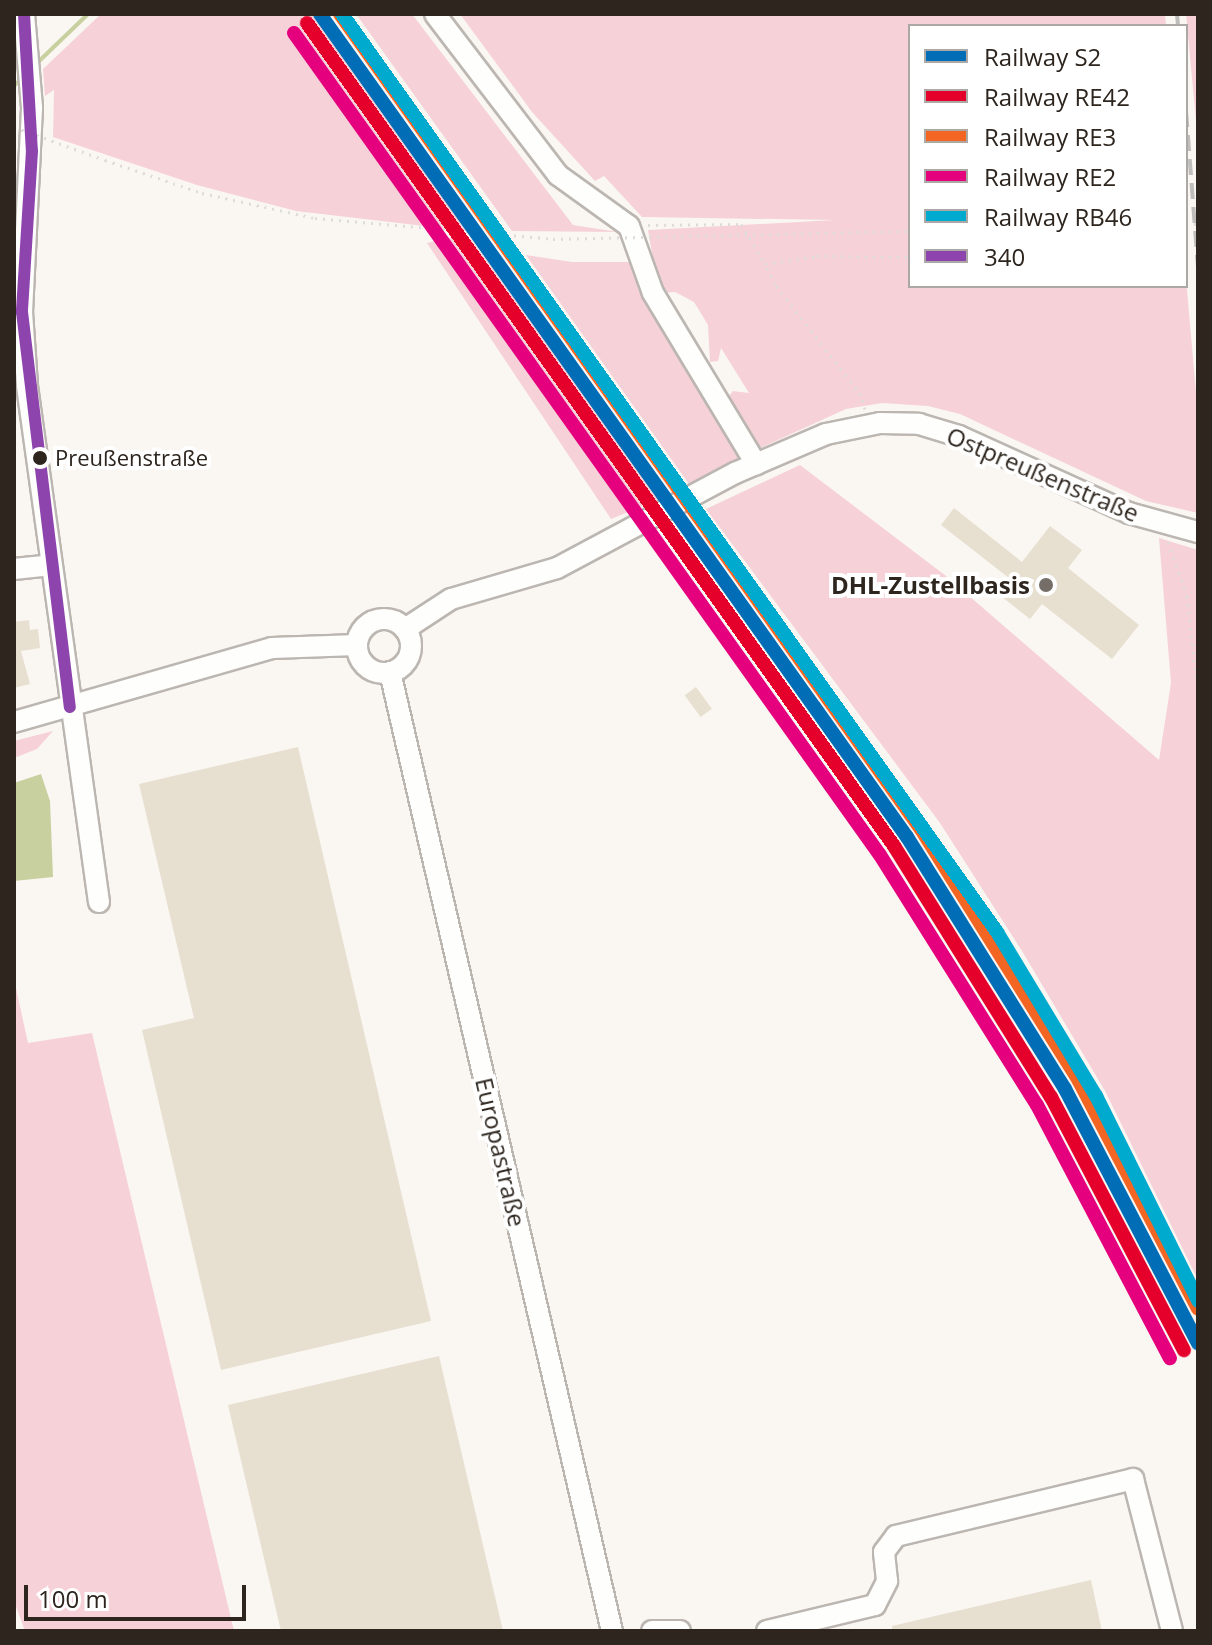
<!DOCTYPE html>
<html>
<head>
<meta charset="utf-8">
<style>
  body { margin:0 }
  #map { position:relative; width:1212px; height:1645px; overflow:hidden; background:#faf6f2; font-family:"Open Sans",sans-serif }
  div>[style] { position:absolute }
  .green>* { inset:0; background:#f6d2d8 }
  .water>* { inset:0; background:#c9d09f }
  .stream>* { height:4px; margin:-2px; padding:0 2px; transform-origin:2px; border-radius:2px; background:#c9d09f }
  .building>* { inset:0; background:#e7e0d1; transform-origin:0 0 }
  .path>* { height:3px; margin-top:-1.5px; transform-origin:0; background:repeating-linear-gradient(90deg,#dedcdb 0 2px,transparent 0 8px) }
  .roads { filter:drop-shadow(2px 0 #bcb6b1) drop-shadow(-2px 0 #bcb6b1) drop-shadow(0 2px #bcb6b1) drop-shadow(0 -2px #bcb6b1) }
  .minor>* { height:20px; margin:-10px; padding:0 10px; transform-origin:10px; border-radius:10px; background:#fefefd }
  .minor>.ring { margin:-10px; padding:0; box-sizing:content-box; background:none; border:20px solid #fefefd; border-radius:50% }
  .rail>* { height:4px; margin-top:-2px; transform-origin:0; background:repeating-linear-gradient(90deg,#bfbebc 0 16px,transparent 0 24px) }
  .path-bridge>* { height:3px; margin-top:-1.5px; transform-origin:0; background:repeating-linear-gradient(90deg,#dedcdb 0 2px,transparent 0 8px) }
  .bus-1>* { height:12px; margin:-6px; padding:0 6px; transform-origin:6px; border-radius:6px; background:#8e44ad }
  .rail-1>* { height:14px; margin:-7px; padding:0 7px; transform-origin:7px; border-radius:7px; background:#006db6 }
  .rail-2>* { height:14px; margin:-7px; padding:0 7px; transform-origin:7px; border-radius:7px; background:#e4002b }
  .rail-3>* { height:14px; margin:-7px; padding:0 7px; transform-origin:7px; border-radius:7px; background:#f26522 }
  .rail-4>* { height:14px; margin:-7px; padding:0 7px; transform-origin:7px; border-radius:7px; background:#e5007d }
  .rail-5>* { height:14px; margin:-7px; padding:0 7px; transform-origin:7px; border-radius:7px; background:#00a9ce }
  .dots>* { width:22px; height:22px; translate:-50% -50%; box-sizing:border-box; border:4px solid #fff; border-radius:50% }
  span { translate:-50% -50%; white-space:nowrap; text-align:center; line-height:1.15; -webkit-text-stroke:8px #fff; paint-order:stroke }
  .bus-label { font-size:22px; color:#2d251e }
  .left { translate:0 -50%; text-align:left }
  .street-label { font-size:24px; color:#2d251e }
  .poi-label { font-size:24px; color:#2d251e; font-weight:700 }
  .right { translate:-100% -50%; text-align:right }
  .frame { position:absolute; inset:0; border:16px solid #2d251e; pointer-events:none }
  .legend { position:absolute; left:908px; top:24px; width:280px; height:264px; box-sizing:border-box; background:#fff; border:2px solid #aba8a5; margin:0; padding:10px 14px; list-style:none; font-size:24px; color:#2d251e }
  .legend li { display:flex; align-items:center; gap:16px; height:40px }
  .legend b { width:40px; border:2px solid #aba8a5 }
  .scale { position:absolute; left:24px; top:1585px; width:222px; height:36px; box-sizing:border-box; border:4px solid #2d251e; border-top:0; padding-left:10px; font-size:24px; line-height:28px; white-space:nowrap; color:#2d251e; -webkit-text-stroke:6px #fff; paint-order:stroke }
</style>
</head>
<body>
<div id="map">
  <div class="green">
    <div style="clip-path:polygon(101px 14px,312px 14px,467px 231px,296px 211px,197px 185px,53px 137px,54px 90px,45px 96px,43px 69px)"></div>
    <div style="clip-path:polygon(356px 14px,412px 14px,573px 225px,618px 232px,512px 231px)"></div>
    <div style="clip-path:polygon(460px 14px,1165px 14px,1166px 26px,910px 26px,910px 286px,1186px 286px,1186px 279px,1198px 415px,1198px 513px,1146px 501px,960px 414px,928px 406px,882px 403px,846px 409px,756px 450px,740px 416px,724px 402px,733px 391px,749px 393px,721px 348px,718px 361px,710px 362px,708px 325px,694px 302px,675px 292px,659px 293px,648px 230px,835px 220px,642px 217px,604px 176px,595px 181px,532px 112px)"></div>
    <div style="clip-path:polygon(1186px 14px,1198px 14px,1198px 142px)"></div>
    <div style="clip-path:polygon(449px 238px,471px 239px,662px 498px,611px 519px,427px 243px)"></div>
    <div style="clip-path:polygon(526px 255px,572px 262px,633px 262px,638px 289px,670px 332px,742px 456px,689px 484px)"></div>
    <div style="clip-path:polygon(800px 465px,946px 576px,1159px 760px,1171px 683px,1159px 538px,1198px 550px,1198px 1280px,1105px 1091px,1022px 951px,940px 823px,706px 509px)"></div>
    <div style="clip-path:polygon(53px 731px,37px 749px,14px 758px,14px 741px)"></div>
    <div style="clip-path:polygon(14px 979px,28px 1043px,92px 1033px,234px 1631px,25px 1631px,14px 1601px)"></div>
  </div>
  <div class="water">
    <div style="clip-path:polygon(41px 774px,50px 801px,53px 877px,14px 881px,14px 783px)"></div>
  </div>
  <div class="stream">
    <div style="left:35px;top:65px;width:74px;rotate:-43.9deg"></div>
    <div style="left:14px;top:86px;width:13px;rotate:-45deg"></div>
  </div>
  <div class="building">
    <div style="clip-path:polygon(954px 508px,1022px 562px,1050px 526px,1082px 550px,1068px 568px,1139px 625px,1112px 659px,1042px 604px,1030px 619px,997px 593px,1009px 578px,941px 525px)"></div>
    <div style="clip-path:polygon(29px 620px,30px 630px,38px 629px,40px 648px,21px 651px,30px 684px,14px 688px,14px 622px)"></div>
    <div style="left:696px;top:687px;width:27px;height:14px;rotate:54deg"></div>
    <div style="clip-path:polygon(298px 747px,431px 1321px,221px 1370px,142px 1030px,194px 1018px,139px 784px)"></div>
    <div style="clip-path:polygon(439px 1356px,503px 1631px,281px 1631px,228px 1405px)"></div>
    <div style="clip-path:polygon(1091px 1580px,1102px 1631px,892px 1631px,892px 1626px)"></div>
  </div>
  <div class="path">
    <div style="left:105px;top:160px;width:102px;rotate:18.8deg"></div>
    <div style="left:202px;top:193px;width:116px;rotate:12.5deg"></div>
    <div style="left:315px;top:218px;width:239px;rotate:5deg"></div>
    <div style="left:648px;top:225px;width:93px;rotate:-0.6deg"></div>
    <div style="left:741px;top:224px;width:47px;rotate:59deg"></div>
    <div style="left:865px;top:409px;width:15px;rotate:-106deg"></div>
    <div style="left:861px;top:395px;width:140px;rotate:-127.8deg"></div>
    <div style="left:775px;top:284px;width:22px;rotate:-117deg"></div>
    <div style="left:765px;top:264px;width:53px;rotate:-8.7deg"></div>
    <div style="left:817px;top:256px;width:93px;rotate:0.6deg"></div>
    <div style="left:1168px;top:542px;width:57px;rotate:70.6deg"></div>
    <div style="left:1187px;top:596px;width:100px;rotate:83.7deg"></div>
  </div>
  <div class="roads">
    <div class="minor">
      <div style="left:24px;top:14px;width:94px;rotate:85.1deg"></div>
      <div style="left:32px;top:108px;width:204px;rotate:92.8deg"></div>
      <div style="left:22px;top:312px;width:74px;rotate:86.1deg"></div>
      <div style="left:27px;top:386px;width:521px;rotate:82.06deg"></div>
      <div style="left:435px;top:14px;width:203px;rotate:52.6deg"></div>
      <div style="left:558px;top:175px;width:87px;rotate:35.7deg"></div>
      <div style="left:629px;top:226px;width:71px;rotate:70.3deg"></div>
      <div style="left:653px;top:293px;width:200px;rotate:58.9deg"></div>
      <div style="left:14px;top:569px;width:37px;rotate:-6deg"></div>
      <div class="ring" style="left:357px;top:619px;width:34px;height:34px"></div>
      <div style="left:405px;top:629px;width:55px;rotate:-33.1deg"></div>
      <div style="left:451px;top:599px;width:110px;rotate:-16.3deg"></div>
      <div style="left:557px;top:568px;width:202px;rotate:-28.1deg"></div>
      <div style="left:735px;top:473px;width:99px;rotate:-23.2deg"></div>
      <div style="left:826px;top:434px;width:55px;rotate:-11.5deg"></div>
      <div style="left:880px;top:423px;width:39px;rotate:1deg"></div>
      <div style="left:919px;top:424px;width:42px;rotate:16.7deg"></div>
      <div style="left:959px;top:436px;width:187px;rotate:24.4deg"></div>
      <div style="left:1129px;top:513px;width:72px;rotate:15.4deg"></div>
      <div style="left:390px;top:672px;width:984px;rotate:76.97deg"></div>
      <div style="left:14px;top:722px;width:268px;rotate:-16deg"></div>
      <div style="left:272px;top:648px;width:85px;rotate:-2deg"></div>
      <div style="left:652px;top:1631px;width:28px"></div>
      <div style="left:767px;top:1631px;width:111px;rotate:-13.5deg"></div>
      <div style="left:875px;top:1605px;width:27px;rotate:-63deg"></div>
      <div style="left:887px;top:1581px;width:29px;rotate:-96deg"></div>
      <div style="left:884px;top:1552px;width:20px;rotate:-53deg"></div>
      <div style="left:896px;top:1536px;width:244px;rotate:-13.5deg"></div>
      <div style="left:1133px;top:1479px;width:157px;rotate:75.6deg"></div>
    </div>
  </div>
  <div class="rail">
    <div style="left:1177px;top:14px;width:12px;rotate:85deg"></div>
    <div style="left:1186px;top:111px;width:156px;rotate:85.6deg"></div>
  </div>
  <div class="path-bridge">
    <div style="left:14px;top:127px;width:97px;rotate:19.9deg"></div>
    <div style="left:1186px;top:224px;width:12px"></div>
    <div style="left:553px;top:239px;width:357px;rotate:-1.3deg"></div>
  </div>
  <div class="bus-1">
    <div style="left:24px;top:14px;width:137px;rotate:86.7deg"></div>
    <div style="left:32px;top:151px;width:161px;rotate:93.6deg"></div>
    <div style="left:22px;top:312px;width:398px;rotate:83.1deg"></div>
  </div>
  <div class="rail-1">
    <div style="left:320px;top:14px;width:1011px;rotate:54.5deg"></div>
    <div style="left:907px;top:837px;width:297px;rotate:57.9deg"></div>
    <div style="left:1065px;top:1089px;width:287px;rotate:62.4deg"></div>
  </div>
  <div class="rail-2">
    <div style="left:307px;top:23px;width:1011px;rotate:54.5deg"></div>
    <div style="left:894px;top:846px;width:296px;rotate:58deg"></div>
    <div style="left:1051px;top:1097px;width:286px;rotate:62.3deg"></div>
  </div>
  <div class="rail-3">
    <div style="left:340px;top:14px;width:1001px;rotate:54.52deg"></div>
    <div style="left:921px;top:829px;width:297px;rotate:57.9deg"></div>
    <div style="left:1079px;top:1081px;width:257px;rotate:62.4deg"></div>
  </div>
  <div class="rail-4">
    <div style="left:294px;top:33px;width:1009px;rotate:54.52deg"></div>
    <div style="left:880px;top:855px;width:295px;rotate:57.9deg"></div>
    <div style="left:1037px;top:1105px;width:286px;rotate:62.3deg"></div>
  </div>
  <div class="rail-5">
    <div style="left:342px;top:14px;width:1128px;rotate:54.49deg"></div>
    <div style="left:997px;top:932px;width:192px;rotate:58.9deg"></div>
    <div style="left:1096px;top:1096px;width:229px;rotate:63.5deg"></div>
  </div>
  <div class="dots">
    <div style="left:40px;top:458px;background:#2d251e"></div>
    <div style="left:1046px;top:585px;background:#756e68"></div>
  </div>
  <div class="bus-label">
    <span class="left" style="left:55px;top:458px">Preußenstraße</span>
  </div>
  <div class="street-label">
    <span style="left:1043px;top:474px;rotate:23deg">Ostpreußenstraße</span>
    <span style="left:501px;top:1152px;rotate:77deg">Europastraße</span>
  </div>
  <div class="poi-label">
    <span class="right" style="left:1030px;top:585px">DHL-Zustellbasis</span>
  </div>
  <div class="frame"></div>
  <ul class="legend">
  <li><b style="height:10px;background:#006db6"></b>Railway S2</li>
  <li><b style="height:10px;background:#e4002b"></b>Railway RE42</li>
  <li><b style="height:10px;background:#f26522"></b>Railway RE3</li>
  <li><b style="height:10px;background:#e5007d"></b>Railway RE2</li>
  <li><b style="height:10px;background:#00a9ce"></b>Railway RB46</li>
  <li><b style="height:10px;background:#8e44ad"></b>340</li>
  </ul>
  <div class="scale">100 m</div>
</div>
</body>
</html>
